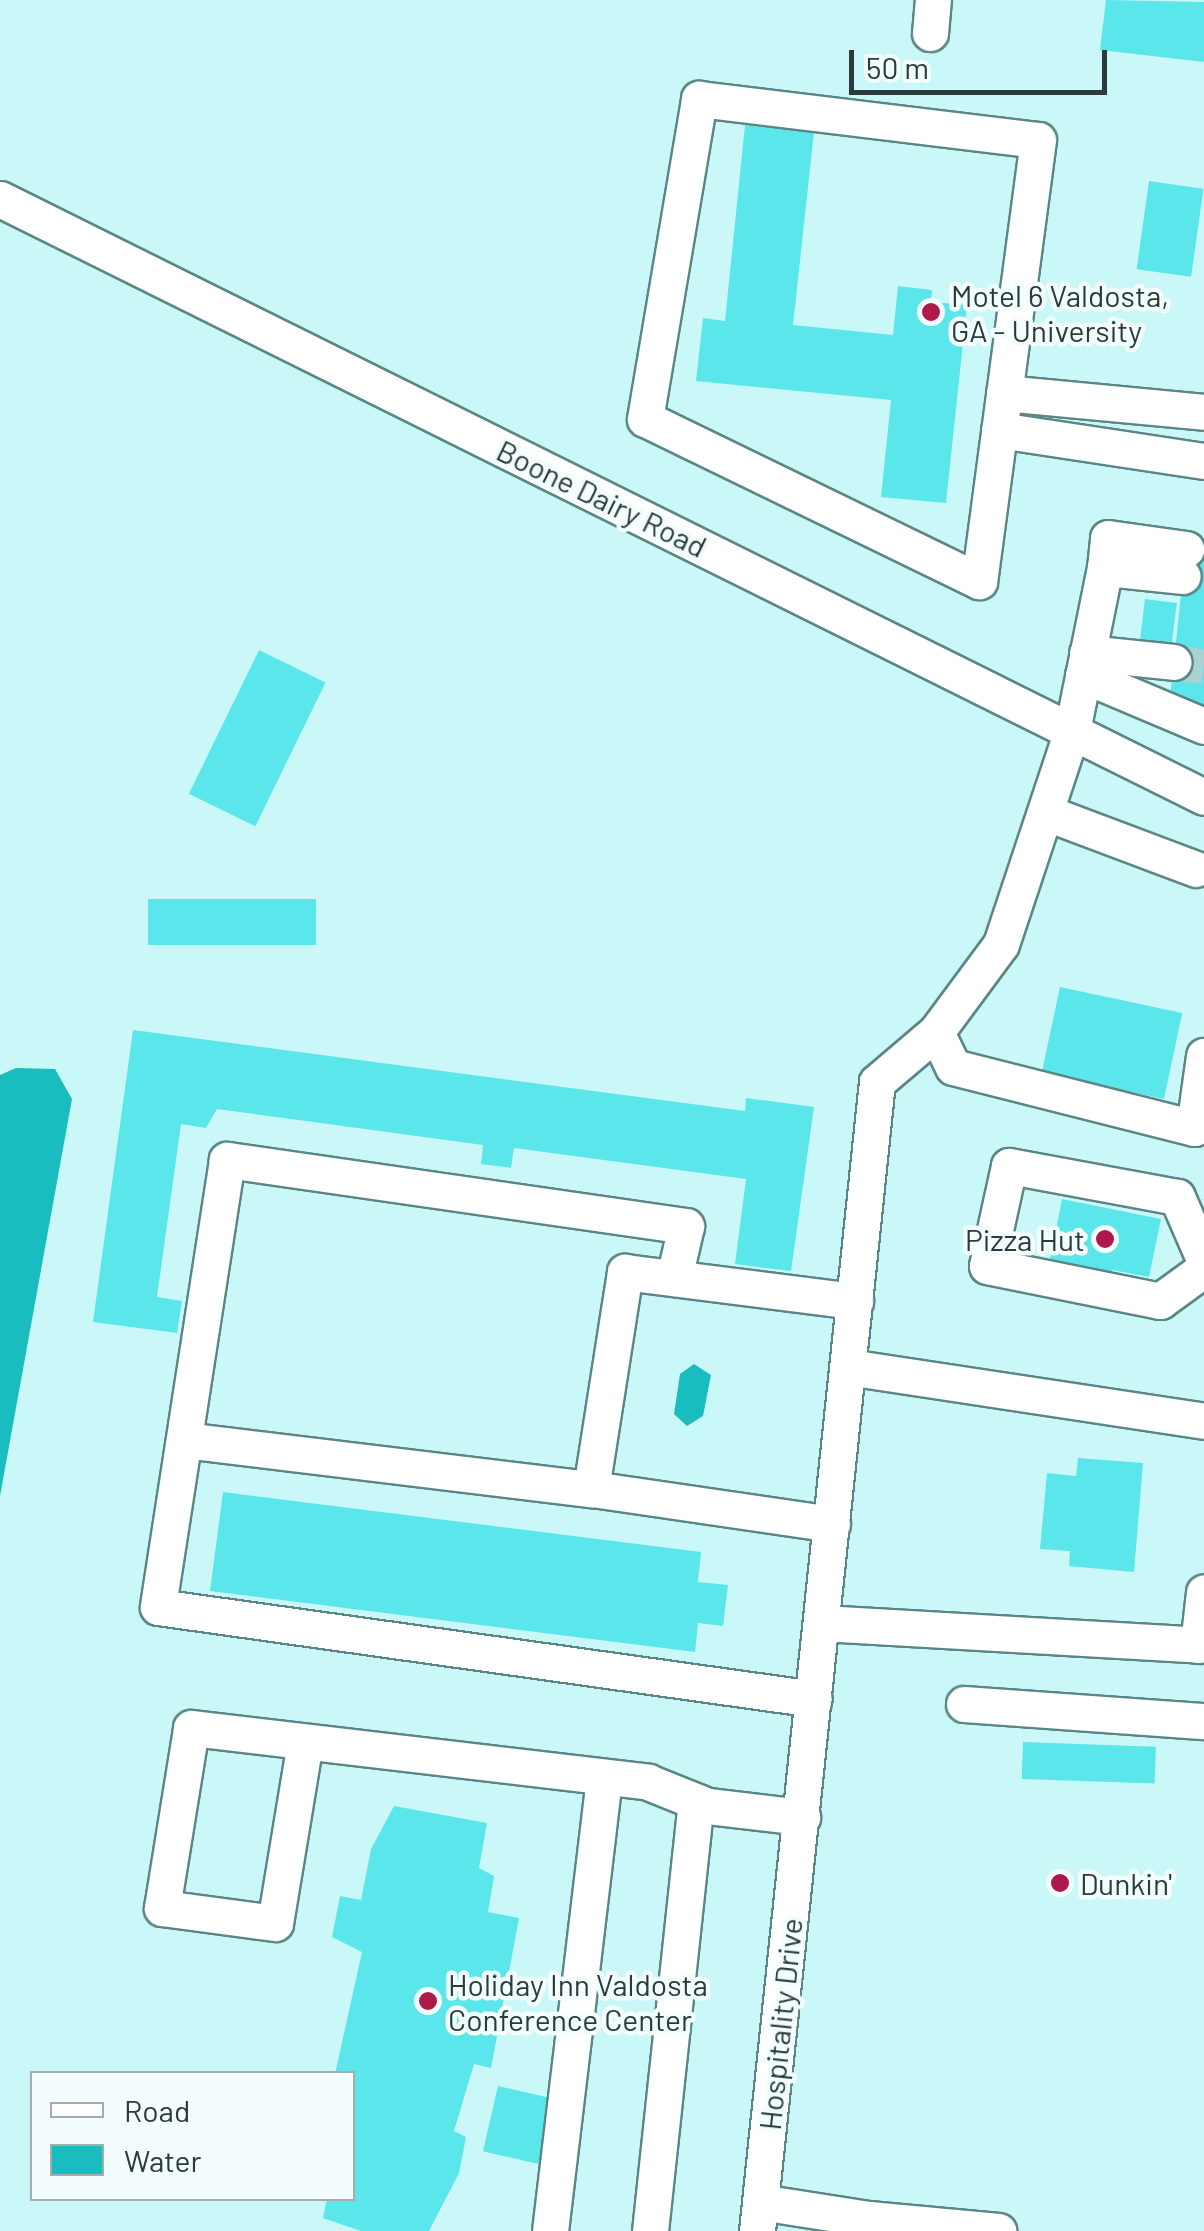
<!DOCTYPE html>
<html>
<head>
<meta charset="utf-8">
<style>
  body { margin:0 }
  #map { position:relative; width:1204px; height:2231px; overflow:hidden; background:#caf8f9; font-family:Barlow,sans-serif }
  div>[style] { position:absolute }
  .water>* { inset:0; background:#19bcbf }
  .building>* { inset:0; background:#5ae6ea; transform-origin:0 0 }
  .minor-tunnel>* { height:35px; margin-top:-17.5px; transform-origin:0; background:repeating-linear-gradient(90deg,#aad2d3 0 35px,transparent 0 53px) }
  .roads { filter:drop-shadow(2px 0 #5b8686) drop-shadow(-2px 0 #5b8686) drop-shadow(0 2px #5b8686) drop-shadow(0 -2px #5b8686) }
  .minor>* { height:35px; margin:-17.5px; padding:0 17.5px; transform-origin:17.5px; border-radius:17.5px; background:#fff }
  .dots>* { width:28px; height:28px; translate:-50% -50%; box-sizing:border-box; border:5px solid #f4fdfd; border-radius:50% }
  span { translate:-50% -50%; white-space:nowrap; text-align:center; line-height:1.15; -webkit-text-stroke:9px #f4fdfd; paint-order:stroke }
  .poi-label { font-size:30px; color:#293b3b }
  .left { translate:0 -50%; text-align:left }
  .right { translate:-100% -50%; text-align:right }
  .street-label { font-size:30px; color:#293b3b }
  .legend { position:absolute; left:30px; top:2071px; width:325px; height:130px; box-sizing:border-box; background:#f4fdfd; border:2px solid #a3afaf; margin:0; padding:12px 18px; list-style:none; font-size:30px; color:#293b3b }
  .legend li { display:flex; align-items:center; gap:20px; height:50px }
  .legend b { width:50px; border:2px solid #a3afaf }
  .scale { position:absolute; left:849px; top:50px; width:258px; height:45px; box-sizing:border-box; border:5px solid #293b3b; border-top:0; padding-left:12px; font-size:30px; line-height:35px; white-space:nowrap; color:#293b3b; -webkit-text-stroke:8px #f4fdfd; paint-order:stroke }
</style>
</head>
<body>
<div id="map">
  <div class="water">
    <div style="clip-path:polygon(16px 1068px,55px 1069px,72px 1099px,0 1496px,0 1075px)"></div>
    <div style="clip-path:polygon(694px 1364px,711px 1375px,703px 1416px,687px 1426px,674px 1414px,680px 1374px)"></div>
  </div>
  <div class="building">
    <div style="clip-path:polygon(1106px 0,1204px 2px,1204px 62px,1100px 50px)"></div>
    <div style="clip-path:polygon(745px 125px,814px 132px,793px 325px,893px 335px,898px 286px,932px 290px,931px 302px,967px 305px,946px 503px,881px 497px,891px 400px,696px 381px,703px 318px,725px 321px)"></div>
    <div style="left:1149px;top:181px;width:55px;height:89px;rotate:8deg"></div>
    <div style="clip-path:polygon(1186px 547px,1204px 548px,1204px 711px,1169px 708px)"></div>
    <div style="left:1145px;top:599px;width:32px;height:49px;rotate:7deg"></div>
    <div style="left:259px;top:650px;width:74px;height:160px;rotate:26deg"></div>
    <div style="left:316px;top:899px;width:46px;height:168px;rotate:90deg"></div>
    <div style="left:1060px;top:987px;width:125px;height:88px;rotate:12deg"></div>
    <div style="clip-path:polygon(133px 1030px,745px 1111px,746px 1098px,814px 1107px,791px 1271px,735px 1264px,746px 1179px,514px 1148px,511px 1168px,481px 1164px,483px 1145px,217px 1109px,206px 1128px,181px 1124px,157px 1297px,182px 1301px,177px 1333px,93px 1322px)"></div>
    <div style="clip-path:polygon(1062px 1199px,1161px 1219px,1149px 1277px,1112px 1270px,1110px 1281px,1082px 1276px,1084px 1266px,1050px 1259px)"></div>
    <div style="clip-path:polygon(1078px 1458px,1143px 1463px,1134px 1572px,1069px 1566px,1070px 1551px,1040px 1549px,1047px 1473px,1076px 1476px)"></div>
    <div style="clip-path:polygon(223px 1492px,701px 1552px,698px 1582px,728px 1585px,723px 1626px,698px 1623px,695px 1652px,210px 1591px)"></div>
    <div style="left:1023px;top:1742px;width:133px;height:37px;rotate:2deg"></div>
    <div style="clip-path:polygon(394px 1806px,487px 1823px,479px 1868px,494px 1876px,488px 1912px,519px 1918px,491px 2068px,474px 2064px,454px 2131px,466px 2137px,459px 2173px,429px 2231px,361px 2231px,323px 2218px,327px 2198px,352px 2198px,352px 2074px,335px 2074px,362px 1952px,332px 1937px,340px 1896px,361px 1900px,371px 1849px)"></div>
    <div style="left:498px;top:2086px;width:57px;height:67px;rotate:13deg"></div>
  </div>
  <div class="minor-tunnel">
    <div style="left:1174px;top:662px;width:30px;rotate:8deg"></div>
  </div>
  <div class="roads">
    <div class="minor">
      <div style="left:930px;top:33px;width:33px;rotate:-85deg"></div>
      <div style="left:699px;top:99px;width:341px;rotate:6.9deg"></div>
      <div style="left:1038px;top:140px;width:445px;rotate:97.6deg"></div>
      <div style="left:979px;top:581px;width:371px;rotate:-154.1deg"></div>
      <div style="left:645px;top:419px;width:325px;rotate:-80.4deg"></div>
      <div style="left:0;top:199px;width:1344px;rotate:26.41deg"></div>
      <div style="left:1004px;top:393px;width:201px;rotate:5.4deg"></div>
      <div style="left:999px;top:430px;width:207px;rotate:8.6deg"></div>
      <div style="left:1105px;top:568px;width:30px;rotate:-84deg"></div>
      <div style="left:1108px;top:538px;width:79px;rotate:8deg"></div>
      <div style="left:1087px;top:653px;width:87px;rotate:5.9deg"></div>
      <div style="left:1083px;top:675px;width:131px;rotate:22.9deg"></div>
      <div style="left:1047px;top:813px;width:159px;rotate:20.6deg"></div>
      <div style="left:936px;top:1032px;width:39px;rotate:64deg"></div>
      <div style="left:953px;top:1067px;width:249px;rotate:14.2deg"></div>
      <div style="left:1194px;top:1128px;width:73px;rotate:-82.1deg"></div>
      <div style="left:1204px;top:1259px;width:68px;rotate:-113.5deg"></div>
      <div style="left:1177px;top:1197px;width:171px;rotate:-169.5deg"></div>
      <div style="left:1009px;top:1166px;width:102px;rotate:102.4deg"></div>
      <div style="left:987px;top:1266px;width:177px;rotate:11.4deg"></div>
      <div style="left:1160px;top:1301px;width:54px;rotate:-36deg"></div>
      <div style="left:674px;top:1278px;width:53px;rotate:-77deg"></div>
      <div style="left:686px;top:1226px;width:464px;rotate:-171.8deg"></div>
      <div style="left:227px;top:1160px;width:452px;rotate:98.8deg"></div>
      <div style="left:158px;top:1607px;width:662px;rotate:7.98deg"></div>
      <div style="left:848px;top:1367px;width:360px;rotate:8.6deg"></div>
      <div style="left:184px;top:1440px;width:410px;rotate:6.9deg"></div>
      <div style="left:832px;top:1524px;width:244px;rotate:-171.7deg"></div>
      <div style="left:591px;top:1489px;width:220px;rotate:-81.1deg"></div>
      <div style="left:625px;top:1272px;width:232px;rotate:7.2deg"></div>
      <div style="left:822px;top:1623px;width:377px;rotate:3.3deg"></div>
      <div style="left:1198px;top:1645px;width:53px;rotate:-83.5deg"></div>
      <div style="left:964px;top:1704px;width:241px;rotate:4.1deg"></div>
      <div style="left:305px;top:1742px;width:183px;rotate:99.4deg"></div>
      <div style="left:275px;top:1923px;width:114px;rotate:-172.4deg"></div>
      <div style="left:162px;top:1908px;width:182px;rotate:-80.8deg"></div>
      <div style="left:191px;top:1728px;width:460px;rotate:6.7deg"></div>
      <div style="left:648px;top:1782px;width:65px;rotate:21.8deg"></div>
      <div style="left:708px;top:1806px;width:95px;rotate:6.7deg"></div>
      <div style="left:760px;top:2202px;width:110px;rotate:8.9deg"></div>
      <div style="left:869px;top:2219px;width:12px;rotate:95deg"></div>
      <div style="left:869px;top:2219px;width:130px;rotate:5.3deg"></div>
      <div style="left:550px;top:2231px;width:457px;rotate:-83.2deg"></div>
      <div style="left:650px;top:2231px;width:432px;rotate:-83.9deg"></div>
      <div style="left:757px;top:2231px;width:1155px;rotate:-84.04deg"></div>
      <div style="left:877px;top:1082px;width:77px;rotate:-40.3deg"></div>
      <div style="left:936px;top:1032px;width:109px;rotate:-53.5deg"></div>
      <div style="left:1001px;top:944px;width:225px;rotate:-71.6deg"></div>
      <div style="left:1072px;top:731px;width:166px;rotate:-78.6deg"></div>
      <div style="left:1105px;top:568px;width:78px;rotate:5.9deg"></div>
    </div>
  </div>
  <div class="dots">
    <div style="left:931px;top:312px;background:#ac194a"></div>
    <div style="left:1105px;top:1239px;background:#ac194a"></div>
    <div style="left:1060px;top:1883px;background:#ac194a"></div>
    <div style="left:428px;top:2001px;background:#ac194a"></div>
  </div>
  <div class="poi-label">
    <span class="left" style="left:951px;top:312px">Motel 6 Valdosta,<br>GA - University</span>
    <span class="right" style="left:1085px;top:1239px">Pizza Hut</span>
    <span class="left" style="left:1080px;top:1883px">Dunkin'</span>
    <span class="left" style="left:448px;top:2001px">Holiday Inn Valdosta<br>Conference Center</span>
  </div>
  <div class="street-label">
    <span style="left:602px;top:498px;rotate:26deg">Boone Dairy Road</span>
    <span style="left:780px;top:2024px;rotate:-84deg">Hospitality Drive</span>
  </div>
  <ul class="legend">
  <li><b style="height:12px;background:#fff"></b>Road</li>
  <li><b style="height:28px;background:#19bcbf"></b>Water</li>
  </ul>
  <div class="scale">50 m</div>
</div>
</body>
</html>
